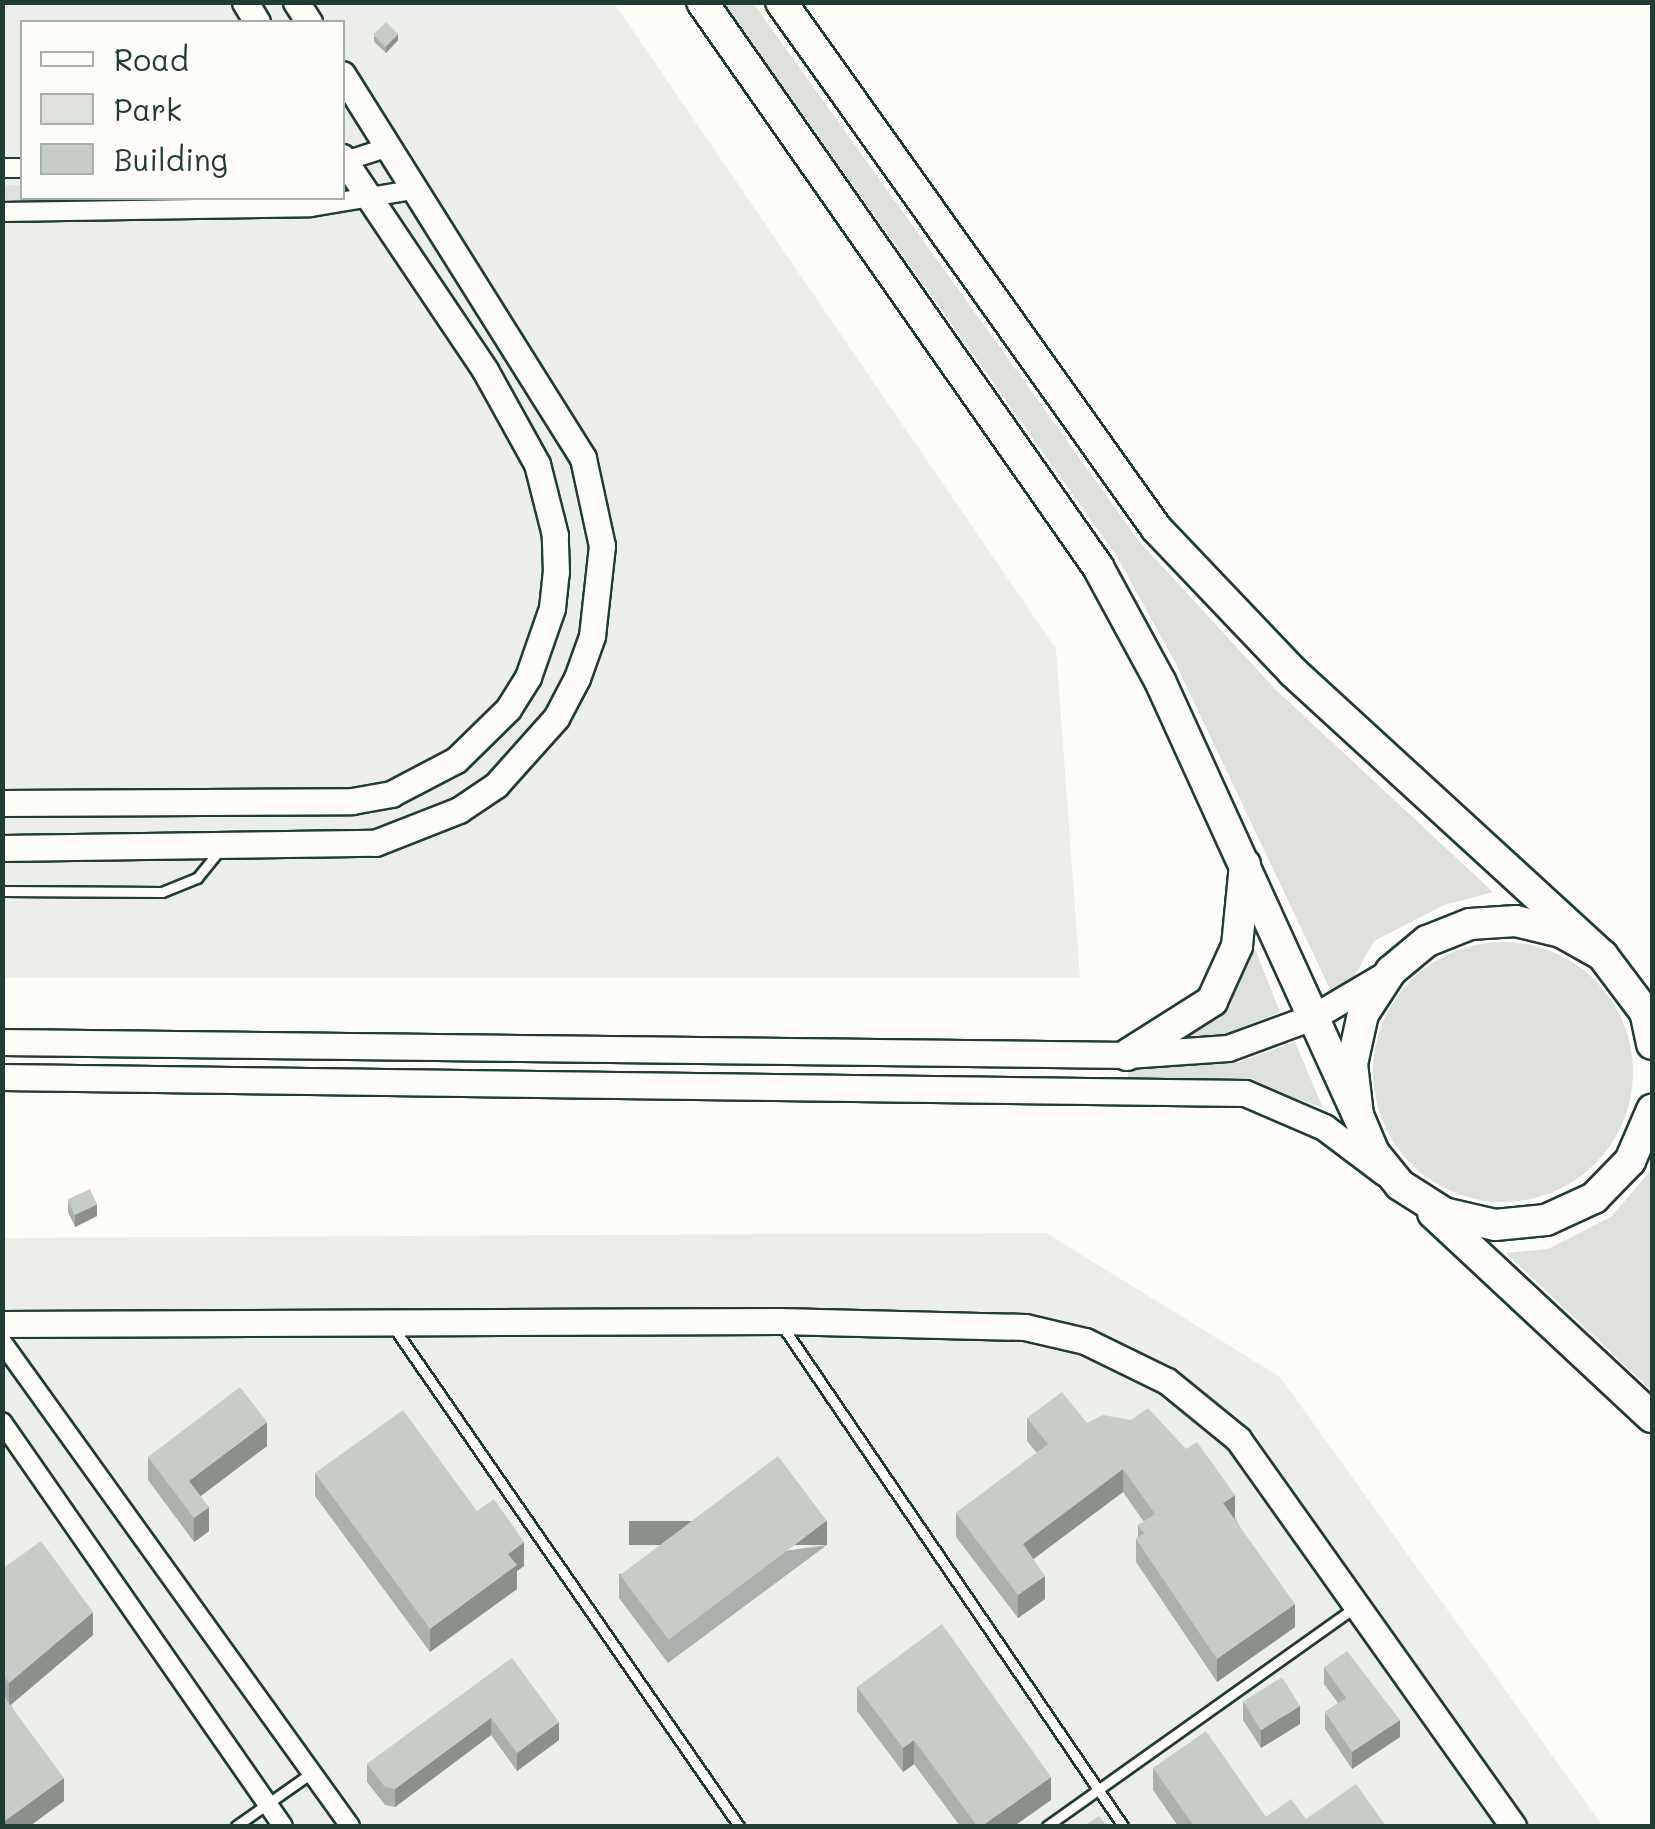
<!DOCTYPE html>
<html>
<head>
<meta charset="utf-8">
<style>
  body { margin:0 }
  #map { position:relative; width:1655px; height:1829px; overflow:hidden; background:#fdfcf7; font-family:Mali,sans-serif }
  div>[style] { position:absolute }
  .built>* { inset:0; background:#eceee9 }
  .green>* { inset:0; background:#dde0db }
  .round { border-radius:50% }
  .roads { filter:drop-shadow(2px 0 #1f3d34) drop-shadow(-2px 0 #1f3d34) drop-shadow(0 2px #1f3d34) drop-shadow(0 -2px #1f3d34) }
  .lane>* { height:9px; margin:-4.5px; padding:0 4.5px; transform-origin:4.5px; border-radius:4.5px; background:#fdfcf7 }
  .street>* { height:18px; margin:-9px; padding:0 9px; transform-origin:9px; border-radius:9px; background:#fdfcf7 }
  .secondary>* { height:25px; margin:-12.5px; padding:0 12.5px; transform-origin:12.5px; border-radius:12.5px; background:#fdfcf7 }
  .primary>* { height:30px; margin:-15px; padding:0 15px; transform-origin:15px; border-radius:15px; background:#fdfcf7 }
  .wall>* { inset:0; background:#aab0ab }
  .shaded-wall>* { inset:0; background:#8b908b; transform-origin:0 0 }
  .building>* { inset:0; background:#c6cdc7; transform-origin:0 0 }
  span { translate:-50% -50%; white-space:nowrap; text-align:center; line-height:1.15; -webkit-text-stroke:8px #fdfcf7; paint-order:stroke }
  .frame { position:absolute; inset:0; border:5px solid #1f3d34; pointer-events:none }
  .legend { position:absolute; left:20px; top:20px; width:325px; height:180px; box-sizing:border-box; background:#fdfcf7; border:2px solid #a4b0a9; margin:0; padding:12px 18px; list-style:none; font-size:30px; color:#1f3d34 }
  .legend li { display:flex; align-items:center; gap:20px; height:50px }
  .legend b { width:50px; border:2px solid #a4b0a9 }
</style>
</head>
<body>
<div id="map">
  <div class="built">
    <div style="clip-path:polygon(evenodd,2px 3px,614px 3px,1056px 649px,1080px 978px,3px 978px,2px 3px,22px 22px,342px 22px,342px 198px,22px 198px,22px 22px)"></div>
    <div style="clip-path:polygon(1046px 1233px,1280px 1377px,1603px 1826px,3px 1826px,2px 1238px)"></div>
  </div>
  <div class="green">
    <div style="clip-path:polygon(723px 3px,753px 3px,1138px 540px,1275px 689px,1493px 892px,1444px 905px,1374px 941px,1338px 1006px,1175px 662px,1116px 555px)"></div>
    <div style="clip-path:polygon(3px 185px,22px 185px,22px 198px,267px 198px,267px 206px,3px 206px)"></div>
    <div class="round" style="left:1373px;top:942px;width:260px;height:260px"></div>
    <div style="clip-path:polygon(1253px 944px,1280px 1012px,1226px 1034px,1189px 1036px,1226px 1010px)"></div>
    <div style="clip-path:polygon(1295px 1042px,1323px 1108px,1245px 1080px,1128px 1080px,1128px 1066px,1236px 1063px)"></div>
    <div style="clip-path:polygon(1652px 1169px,1652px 1391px,1506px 1253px,1548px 1249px,1611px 1217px)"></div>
  </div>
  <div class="roads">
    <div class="lane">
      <div style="left:2px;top:891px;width:160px;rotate:0.4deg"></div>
      <div style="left:162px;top:892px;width:38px;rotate:-22deg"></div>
      <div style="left:197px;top:878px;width:38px;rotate:-51deg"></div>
      <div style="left:783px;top:1327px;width:604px;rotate:55.73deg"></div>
      <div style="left:394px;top:1328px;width:606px;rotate:55.29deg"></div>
      <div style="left:236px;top:1826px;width:92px;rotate:-35.2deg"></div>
      <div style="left:1047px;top:1826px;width:377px;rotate:-35.4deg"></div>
    </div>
    <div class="street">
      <div style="left:342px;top:162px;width:49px;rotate:-17.7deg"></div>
      <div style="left:2px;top:168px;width:20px"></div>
      <div style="left:2px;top:212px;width:308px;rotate:-0.9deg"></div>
      <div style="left:310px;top:207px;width:109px;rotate:-9.5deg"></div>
      <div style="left:2px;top:1342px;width:596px;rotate:54.28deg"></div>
      <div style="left:2px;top:1422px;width:492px;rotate:55.2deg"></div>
    </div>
    <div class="secondary">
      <div style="left:245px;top:2px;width:23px;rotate:59deg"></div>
      <div style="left:296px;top:2px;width:24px;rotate:57deg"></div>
      <div style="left:2px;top:803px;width:350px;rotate:-0.3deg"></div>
      <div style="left:352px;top:801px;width:40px;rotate:-10deg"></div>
      <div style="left:391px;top:794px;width:73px;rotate:-27.6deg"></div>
      <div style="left:456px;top:760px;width:73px;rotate:-44.4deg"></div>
      <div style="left:508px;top:709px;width:38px;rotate:-58deg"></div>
      <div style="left:528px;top:677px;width:73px;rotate:-70.8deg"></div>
      <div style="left:552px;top:608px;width:36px;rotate:-84deg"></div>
      <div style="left:556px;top:572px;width:37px;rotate:-92deg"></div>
      <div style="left:555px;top:535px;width:73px;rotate:-104.2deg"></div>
      <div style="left:537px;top:464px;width:107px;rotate:-119deg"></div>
      <div style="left:485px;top:370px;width:257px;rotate:-123.9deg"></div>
      <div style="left:2px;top:848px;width:373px;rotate:-0.8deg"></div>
      <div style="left:375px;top:843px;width:90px;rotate:-21.4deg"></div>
      <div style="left:459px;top:810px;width:45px;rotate:-34deg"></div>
      <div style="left:496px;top:785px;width:90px;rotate:-48.2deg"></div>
      <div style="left:556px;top:718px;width:45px;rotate:-62.3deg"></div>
      <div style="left:577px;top:678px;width:45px;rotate:-70.3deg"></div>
      <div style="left:592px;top:636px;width:91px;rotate:-83.7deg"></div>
      <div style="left:602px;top:546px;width:90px;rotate:-102.2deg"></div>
      <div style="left:583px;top:458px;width:453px;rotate:-122.1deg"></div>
      <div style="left:2px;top:1042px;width:1125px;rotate:0.66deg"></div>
      <div style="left:1127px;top:1055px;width:101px;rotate:-4deg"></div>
      <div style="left:1228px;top:1048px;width:93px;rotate:-20.2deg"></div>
      <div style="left:1315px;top:1016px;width:88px;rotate:-30.6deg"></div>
      <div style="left:2px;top:1077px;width:1243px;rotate:0.74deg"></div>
      <div style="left:1245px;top:1093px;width:86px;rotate:23.3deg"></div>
      <div style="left:1324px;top:1127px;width:76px;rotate:37deg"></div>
      <div style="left:2px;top:1324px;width:777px;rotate:-0.22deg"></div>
      <div style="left:779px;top:1321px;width:246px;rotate:1.4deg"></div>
      <div style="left:1025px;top:1327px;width:62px;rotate:13.1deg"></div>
      <div style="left:1085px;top:1341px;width:91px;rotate:26deg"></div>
      <div style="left:1167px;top:1381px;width:92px;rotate:39.2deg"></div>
      <div style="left:1238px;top:1439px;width:475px;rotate:54.6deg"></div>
    </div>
    <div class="primary">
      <div style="left:702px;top:2px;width:690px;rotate:54.97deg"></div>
      <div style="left:1098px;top:567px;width:130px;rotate:61.5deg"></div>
      <div style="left:1160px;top:681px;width:477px;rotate:65.5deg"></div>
      <div style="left:781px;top:2px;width:646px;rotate:54.51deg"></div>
      <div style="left:1156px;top:528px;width:199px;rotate:46.4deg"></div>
      <div style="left:1293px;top:672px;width:419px;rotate:42.5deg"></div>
      <div style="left:1652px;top:1044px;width:33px;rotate:-102deg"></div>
      <div style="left:1645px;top:1012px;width:71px;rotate:-127deg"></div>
      <div style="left:1602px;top:955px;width:47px;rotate:-150.7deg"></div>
      <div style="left:1561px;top:932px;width:46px;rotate:-166.3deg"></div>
      <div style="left:1516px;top:921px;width:46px;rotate:176.3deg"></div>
      <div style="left:1470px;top:924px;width:46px;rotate:158.4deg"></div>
      <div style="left:1427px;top:941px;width:47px;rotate:140.2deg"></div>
      <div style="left:1391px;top:971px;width:51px;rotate:123.1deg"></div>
      <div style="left:1363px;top:1014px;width:51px;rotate:102.4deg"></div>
      <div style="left:1352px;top:1064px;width:51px;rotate:83.3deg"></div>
      <div style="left:1358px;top:1115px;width:41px;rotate:67.2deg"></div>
      <div style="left:1374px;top:1153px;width:41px;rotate:50.9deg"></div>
      <div style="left:1400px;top:1185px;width:52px;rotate:32.5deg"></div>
      <div style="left:1444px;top:1213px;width:52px;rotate:13.2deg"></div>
      <div style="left:1495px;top:1225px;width:51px;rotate:-5.6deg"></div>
      <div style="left:1546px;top:1220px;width:53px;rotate:-24.6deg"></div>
      <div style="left:1594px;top:1198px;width:52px;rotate:-45.8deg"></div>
      <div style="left:1630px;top:1161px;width:56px;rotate:-66.7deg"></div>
      <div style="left:1127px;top:1055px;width:101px;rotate:-32.4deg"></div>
      <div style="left:1212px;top:1001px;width:60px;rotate:-65.6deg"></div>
      <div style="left:1237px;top:946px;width:82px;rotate:-84.4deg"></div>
      <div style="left:1433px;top:1213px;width:299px;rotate:43deg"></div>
    </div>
  </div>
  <div class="wall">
    <div style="clip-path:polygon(374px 36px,398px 40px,386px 53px,374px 42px)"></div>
    <div style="clip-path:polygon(68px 1200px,97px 1216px,75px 1227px,68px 1212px)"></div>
    <div style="clip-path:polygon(1027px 1418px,1087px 1423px,1235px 1518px,1295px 1627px,1217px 1682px,1136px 1562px,1136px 1539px,1138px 1537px,1138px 1525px,1144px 1522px,1123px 1492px,1033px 1559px,1045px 1599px,1018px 1618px,956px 1537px,956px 1513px,1037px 1453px,1027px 1441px)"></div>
    <div style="clip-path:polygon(267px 1446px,200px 1496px,209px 1531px,194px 1542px,148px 1480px,148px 1457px)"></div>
    <div style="clip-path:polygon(315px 1473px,477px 1511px,524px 1566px,517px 1571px,517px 1589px,430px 1652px,315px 1496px)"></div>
    <div style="clip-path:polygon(827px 1545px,668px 1663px,619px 1598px,619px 1574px)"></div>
    <div style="clip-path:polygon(2px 1569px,93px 1635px,11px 1705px,64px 1801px,2px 1826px)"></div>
    <div style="clip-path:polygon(512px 1658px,559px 1740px,517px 1771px,491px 1735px,395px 1807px,385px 1805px,367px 1782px,367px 1764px)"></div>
    <div style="clip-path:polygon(1324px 1667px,1400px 1737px,1352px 1769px,1325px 1729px,1325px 1712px,1338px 1703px,1324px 1684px)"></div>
    <div style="clip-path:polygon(857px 1687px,1051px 1800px,1014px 1826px,960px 1826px,914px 1764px,903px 1772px,857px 1711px)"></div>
    <div style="clip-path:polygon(1243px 1702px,1300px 1724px,1261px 1748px,1243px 1720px)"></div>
    <div style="clip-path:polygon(1153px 1768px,1266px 1817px,1386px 1826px,1178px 1826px,1153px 1790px)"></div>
  </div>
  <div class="shaded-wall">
    <div style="clip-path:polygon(398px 34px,398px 40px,386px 53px,386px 47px)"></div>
    <div style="clip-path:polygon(97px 1204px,97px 1216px,75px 1227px,75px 1215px)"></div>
    <div style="clip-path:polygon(267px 1422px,267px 1446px,189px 1505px,189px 1481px)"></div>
    <div style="clip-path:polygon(1123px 1469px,1123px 1492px,1023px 1567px,1023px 1544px)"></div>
    <div style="clip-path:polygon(1235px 1495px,1235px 1518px,1223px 1526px,1223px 1503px)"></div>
    <div style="clip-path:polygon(209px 1507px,209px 1531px,194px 1542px,194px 1518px)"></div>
    <div style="left:827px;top:1521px;width:24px;height:198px;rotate:90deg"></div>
    <div style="clip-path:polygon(524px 1542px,524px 1566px,517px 1571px,517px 1589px,430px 1652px,430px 1629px,508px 1554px)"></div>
    <div style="clip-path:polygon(1045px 1576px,1045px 1599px,1018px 1618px,1018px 1595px)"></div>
    <div style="clip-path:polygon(1295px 1604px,1295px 1627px,1217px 1682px,1217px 1659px)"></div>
    <div style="clip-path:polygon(93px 1612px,93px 1635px,9px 1706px,9px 1683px)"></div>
    <div style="clip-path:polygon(1300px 1706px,1300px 1724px,1261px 1748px,1261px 1730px)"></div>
    <div style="clip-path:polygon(491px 1718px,491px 1735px,395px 1807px,395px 1789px)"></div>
    <div style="clip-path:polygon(1400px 1720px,1400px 1737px,1352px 1769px,1352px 1752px)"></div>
    <div style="clip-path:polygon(559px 1722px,559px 1740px,517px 1771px,517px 1753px)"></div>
    <div style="clip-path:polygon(914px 1740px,914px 1764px,903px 1772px,903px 1748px)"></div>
    <div style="clip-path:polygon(1051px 1777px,1051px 1800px,1014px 1826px,982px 1826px)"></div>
    <div style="clip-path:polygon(64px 1778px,64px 1801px,30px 1826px,2px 1826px,2px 1823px)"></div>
  </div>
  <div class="building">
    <div style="left:386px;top:22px;width:17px;height:18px;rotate:45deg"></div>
    <div style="left:90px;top:1189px;width:17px;height:25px;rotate:65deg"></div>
    <div style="clip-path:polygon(240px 1387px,267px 1422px,189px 1481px,209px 1507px,194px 1518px,148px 1457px)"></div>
    <div style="clip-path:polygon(1062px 1392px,1087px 1423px,1103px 1415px,1131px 1420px,1148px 1408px,1186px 1449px,1197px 1442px,1235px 1495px,1223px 1503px,1295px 1604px,1217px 1659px,1136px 1539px,1144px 1533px,1138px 1525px,1155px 1514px,1123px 1469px,1023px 1544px,1045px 1576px,1018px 1595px,956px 1513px,1048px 1444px,1027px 1418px)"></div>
    <div style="clip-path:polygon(403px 1410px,477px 1511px,494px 1499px,524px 1542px,508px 1554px,517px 1565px,430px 1629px,315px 1473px)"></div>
    <div style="left:778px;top:1456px;width:81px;height:198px;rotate:53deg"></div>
    <div style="clip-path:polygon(41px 1541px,93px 1612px,9px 1683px,2px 1674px,2px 1569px)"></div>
    <div style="clip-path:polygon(942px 1624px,1051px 1777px,982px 1826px,977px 1826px,914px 1740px,903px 1748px,857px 1687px)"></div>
    <div style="clip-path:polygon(1347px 1651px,1400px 1720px,1352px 1752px,1325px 1712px,1346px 1698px,1324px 1667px)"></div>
    <div style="clip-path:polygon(512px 1658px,559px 1722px,517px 1753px,491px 1718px,395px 1789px,385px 1787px,367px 1764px)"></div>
    <div style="left:1282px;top:1677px;width:34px;height:46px;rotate:58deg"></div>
    <div style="clip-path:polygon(2px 1694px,64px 1778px,2px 1823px)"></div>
    <div style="clip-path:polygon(1206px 1731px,1266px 1817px,1291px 1799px,1306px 1819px,1356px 1784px,1386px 1826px,1194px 1826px,1153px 1768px)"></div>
    <div style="clip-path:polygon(1099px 1816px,1107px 1826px,1084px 1826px)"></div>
  </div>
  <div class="frame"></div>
  <ul class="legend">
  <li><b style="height:12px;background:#fdfcf7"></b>Road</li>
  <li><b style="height:28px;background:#dde0db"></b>Park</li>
  <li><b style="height:28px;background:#c6cdc7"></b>Building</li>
  </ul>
</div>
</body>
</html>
